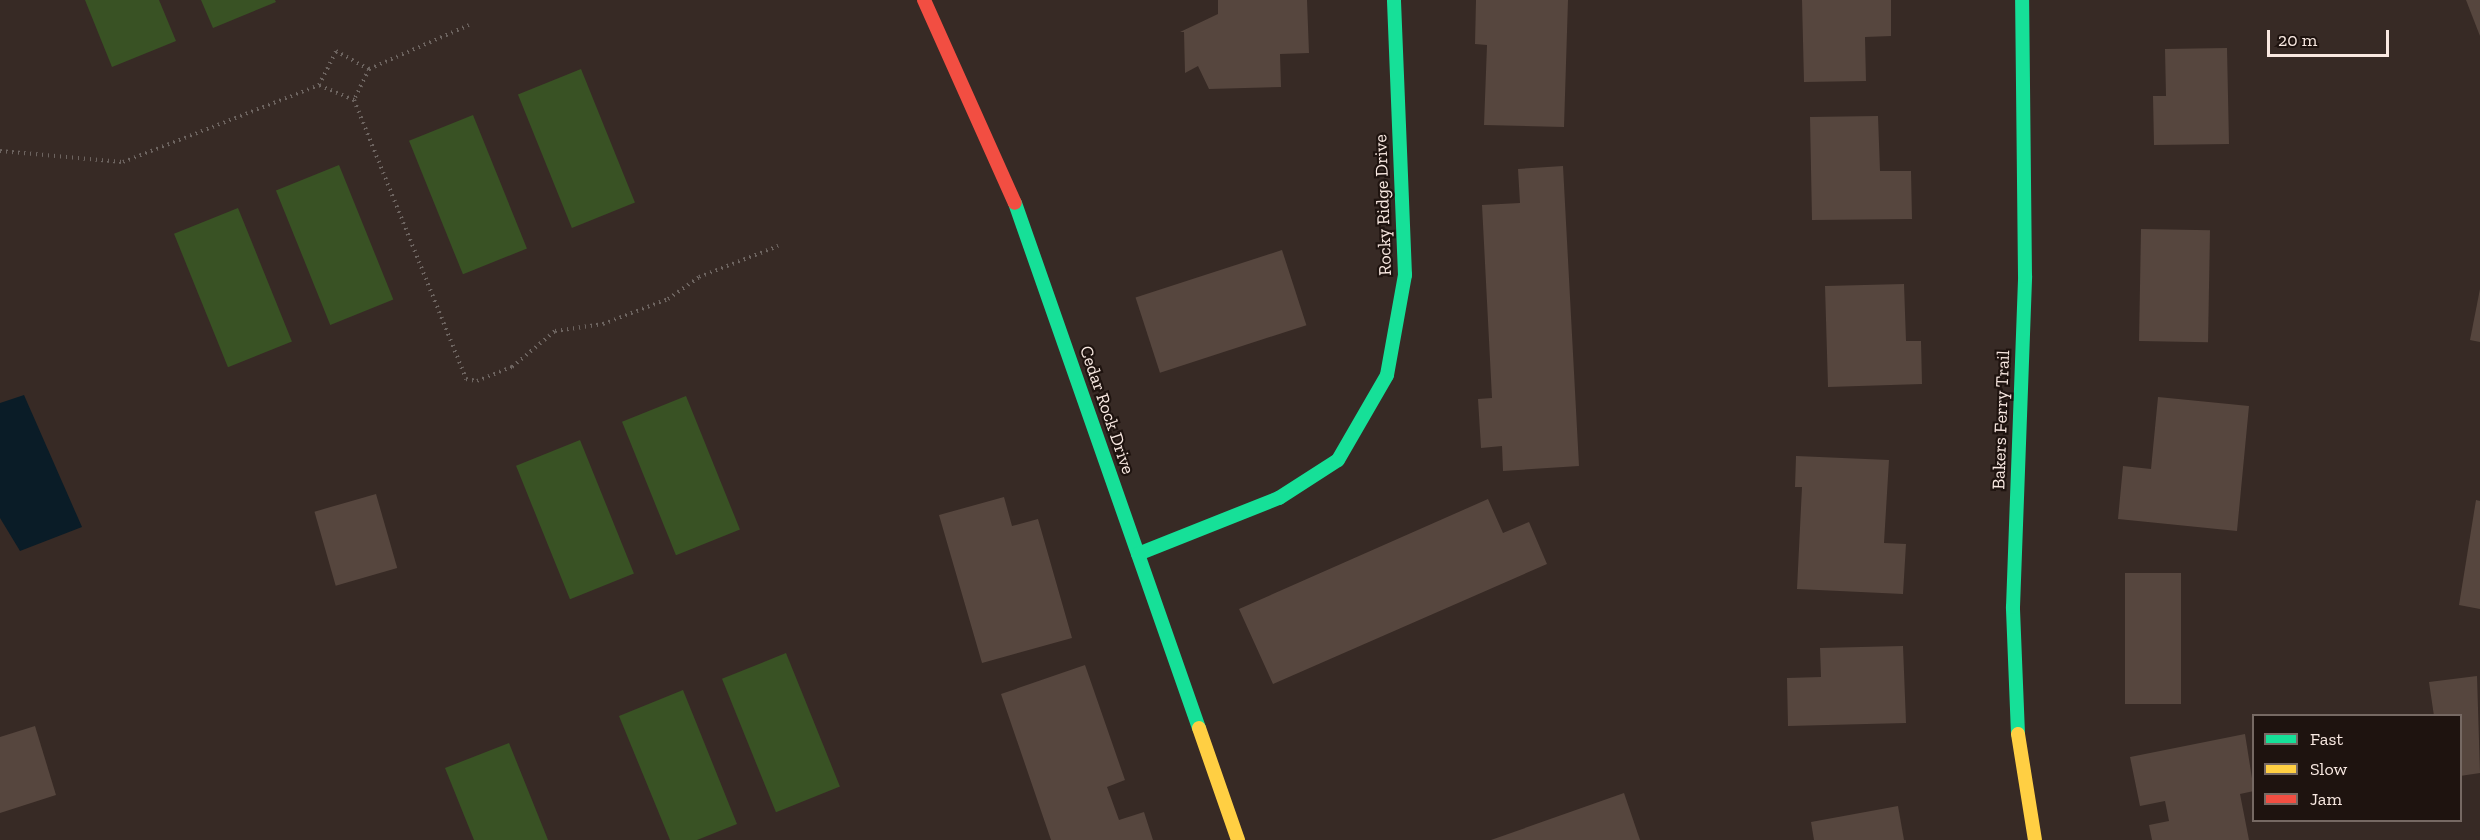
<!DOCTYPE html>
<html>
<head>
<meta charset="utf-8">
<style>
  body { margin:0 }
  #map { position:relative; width:2480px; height:840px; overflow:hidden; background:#372a25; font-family:"Zilla Slab",serif }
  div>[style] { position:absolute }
  .green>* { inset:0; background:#395224; transform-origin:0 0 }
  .water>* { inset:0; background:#0a1c27 }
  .building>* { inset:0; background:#56463e; transform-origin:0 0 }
  .path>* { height:4px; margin-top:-2px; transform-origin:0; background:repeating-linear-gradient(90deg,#6d6460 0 1.5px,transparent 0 6px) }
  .fast>* { height:14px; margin:-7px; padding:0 7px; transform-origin:7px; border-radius:7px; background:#16e098 }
  .slow>* { height:14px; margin:-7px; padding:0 7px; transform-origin:7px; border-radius:7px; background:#ffcf43 }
  .jam>* { height:14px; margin:-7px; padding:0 7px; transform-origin:7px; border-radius:7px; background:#f24e42 }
  span { translate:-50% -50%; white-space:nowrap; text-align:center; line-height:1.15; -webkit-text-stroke:4.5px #1e130f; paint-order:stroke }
  .street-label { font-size:18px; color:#f9e9e2 }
  .legend { position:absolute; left:2252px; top:714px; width:210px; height:108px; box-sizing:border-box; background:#1e130f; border:2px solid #766963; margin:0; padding:8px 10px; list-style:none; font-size:18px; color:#f9e9e2 }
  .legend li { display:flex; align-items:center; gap:12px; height:30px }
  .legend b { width:30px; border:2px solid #766963 }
  .scale { position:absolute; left:2267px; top:30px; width:122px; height:27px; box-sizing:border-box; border:3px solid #f9e9e2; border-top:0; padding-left:8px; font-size:18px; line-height:21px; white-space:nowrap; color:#f9e9e2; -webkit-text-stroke:4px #1e130f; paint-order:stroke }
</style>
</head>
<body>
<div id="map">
  <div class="green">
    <div style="clip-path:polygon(85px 0,159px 0,176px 41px,112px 67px)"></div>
    <div style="clip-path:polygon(201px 0,275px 0,276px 2px,213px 28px)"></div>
    <div style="left:581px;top:69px;width:144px;height:68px;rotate:68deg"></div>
    <div style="left:473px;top:115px;width:144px;height:69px;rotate:68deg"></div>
    <div style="left:339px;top:165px;width:145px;height:68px;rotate:68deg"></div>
    <div style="left:238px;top:208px;width:144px;height:69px;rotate:68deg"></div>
    <div style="left:686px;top:396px;width:144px;height:69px;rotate:68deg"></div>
    <div style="left:580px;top:440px;width:144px;height:69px;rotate:68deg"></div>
    <div style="left:786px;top:653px;width:144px;height:69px;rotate:68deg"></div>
    <div style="clip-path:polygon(683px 690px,737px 824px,697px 840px,670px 840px,619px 716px)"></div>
    <div style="clip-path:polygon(509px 743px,548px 840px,474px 840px,445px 768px)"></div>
  </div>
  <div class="water">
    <div style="clip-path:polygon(24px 395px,82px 527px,20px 551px,0 518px,0 403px)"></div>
  </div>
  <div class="building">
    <div style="clip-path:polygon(1218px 0,1307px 0,1309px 53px,1280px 54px,1281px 87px,1209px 89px,1198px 66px,1185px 73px,1184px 32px,1180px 32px,1218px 14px)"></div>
    <div style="clip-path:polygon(1476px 0,1568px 0,1564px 127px,1484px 125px,1487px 45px,1475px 44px)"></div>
    <div style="clip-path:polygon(1802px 0,1891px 0,1891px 36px,1865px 37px,1866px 81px,1804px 82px)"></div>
    <div style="clip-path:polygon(2466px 0,2480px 0,2480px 36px)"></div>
    <div style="clip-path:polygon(2227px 48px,2229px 144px,2154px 145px,2153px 96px,2166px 96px,2165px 49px)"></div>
    <div style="clip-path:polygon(1878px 116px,1880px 171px,1911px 171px,1912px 219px,1812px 220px,1810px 117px)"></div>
    <div style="clip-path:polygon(1563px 166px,1579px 466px,1503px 471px,1502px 446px,1481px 448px,1478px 399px,1492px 398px,1482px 205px,1520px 203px,1518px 169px)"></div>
    <div style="left:2141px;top:229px;width:69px;height:112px;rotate:1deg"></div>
    <div style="left:1282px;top:250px;width:79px;height:154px;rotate:72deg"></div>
    <div style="clip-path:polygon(1904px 284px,1906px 341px,1921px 341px,1922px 384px,1828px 387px,1825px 286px)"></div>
    <div style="clip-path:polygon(2480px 289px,2480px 342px,2470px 340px)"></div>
    <div style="clip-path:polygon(2158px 397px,2249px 406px,2237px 531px,2118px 519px,2123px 466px,2151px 469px)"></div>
    <div style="clip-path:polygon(1796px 456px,1889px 460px,1884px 543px,1906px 544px,1903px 594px,1797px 589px,1802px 487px,1795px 487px)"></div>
    <div style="left:376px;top:494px;width:77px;height:64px;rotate:74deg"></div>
    <div style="clip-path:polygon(1004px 497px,1012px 526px,1038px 519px,1072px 638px,982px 663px,939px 515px)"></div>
    <div style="clip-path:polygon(1488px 499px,1503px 533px,1529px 522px,1547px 564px,1273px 684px,1239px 609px)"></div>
    <div style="clip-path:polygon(2476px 500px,2480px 501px,2480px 609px,2459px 605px)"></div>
    <div style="left:2125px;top:573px;width:56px;height:131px"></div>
    <div style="clip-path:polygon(1903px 646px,1906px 723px,1788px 726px,1787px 678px,1821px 677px,1820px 648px)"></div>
    <div style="clip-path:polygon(1085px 665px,1125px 780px,1107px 787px,1119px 820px,1144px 812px,1153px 840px,1051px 840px,1001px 694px)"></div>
    <div style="clip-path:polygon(2477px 676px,2480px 773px,2460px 776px,2460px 716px,2434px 716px,2429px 682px)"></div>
    <div style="clip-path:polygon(35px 726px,56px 795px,0 813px,0 737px)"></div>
    <div style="clip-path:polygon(2245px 734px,2254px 791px,2240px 794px,2249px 840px,2152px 840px,2149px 825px,2169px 821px,2165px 801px,2140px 806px,2130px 757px)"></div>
    <div style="clip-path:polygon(1624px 793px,1640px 840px,1491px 840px)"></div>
    <div style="clip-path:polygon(1898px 806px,1904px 840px,1814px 840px,1811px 822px)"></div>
  </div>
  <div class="path">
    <div style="left:369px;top:69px;width:109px;rotate:-23.7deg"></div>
    <div style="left:354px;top:100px;width:301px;rotate:68.1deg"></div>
    <div style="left:466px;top:379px;width:11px;rotate:10deg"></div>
    <div style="left:477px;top:381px;width:38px;rotate:-22deg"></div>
    <div style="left:512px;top:367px;width:56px;rotate:-39.9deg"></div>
    <div style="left:555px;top:331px;width:49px;rotate:-8.3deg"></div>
    <div style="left:603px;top:324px;width:70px;rotate:-21deg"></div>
    <div style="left:668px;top:299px;width:38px;rotate:-35deg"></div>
    <div style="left:699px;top:277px;width:85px;rotate:-21.4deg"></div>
    <div style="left:0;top:151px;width:123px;rotate:5.1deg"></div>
    <div style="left:123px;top:162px;width:211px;rotate:-21.4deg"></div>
    <div style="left:319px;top:85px;width:38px;rotate:-63deg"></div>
    <div style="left:336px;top:51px;width:38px;rotate:29deg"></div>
    <div style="left:369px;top:69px;width:34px;rotate:116deg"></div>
    <div style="left:354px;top:100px;width:38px;rotate:-157deg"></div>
  </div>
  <div class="fast">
    <div style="left:1015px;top:203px;width:556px;rotate:70.69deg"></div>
    <div style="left:1138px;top:554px;width:152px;rotate:-21.7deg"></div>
    <div style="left:1279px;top:498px;width:70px;rotate:-32.8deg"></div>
    <div style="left:1338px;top:460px;width:98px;rotate:-60deg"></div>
    <div style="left:1387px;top:375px;width:102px;rotate:-79.8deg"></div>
    <div style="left:1405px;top:275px;width:275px;rotate:-92.3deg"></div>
    <div style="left:2018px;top:734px;width:127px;rotate:-92.3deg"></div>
    <div style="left:2013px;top:607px;width:331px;rotate:-87.9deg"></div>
    <div style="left:2025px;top:276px;width:276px;rotate:-90.6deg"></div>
  </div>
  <div class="slow">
    <div style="left:1199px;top:728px;width:119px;rotate:70.8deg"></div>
    <div style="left:2018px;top:734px;width:107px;rotate:80.9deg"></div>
  </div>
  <div class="jam">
    <div style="left:924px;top:0;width:222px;rotate:65.9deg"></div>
  </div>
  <div class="street-label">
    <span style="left:1383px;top:205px;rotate:-92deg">Rocky Ridge Drive</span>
    <span style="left:1107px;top:410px;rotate:71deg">Cedar Rock Drive</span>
    <span style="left:2001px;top:420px;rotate:-88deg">Bakers Ferry Trail</span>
  </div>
  <ul class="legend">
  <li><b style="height:8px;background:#16e098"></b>Fast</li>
  <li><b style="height:8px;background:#ffcf43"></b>Slow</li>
  <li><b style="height:8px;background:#f24e42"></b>Jam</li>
  </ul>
  <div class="scale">20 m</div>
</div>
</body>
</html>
